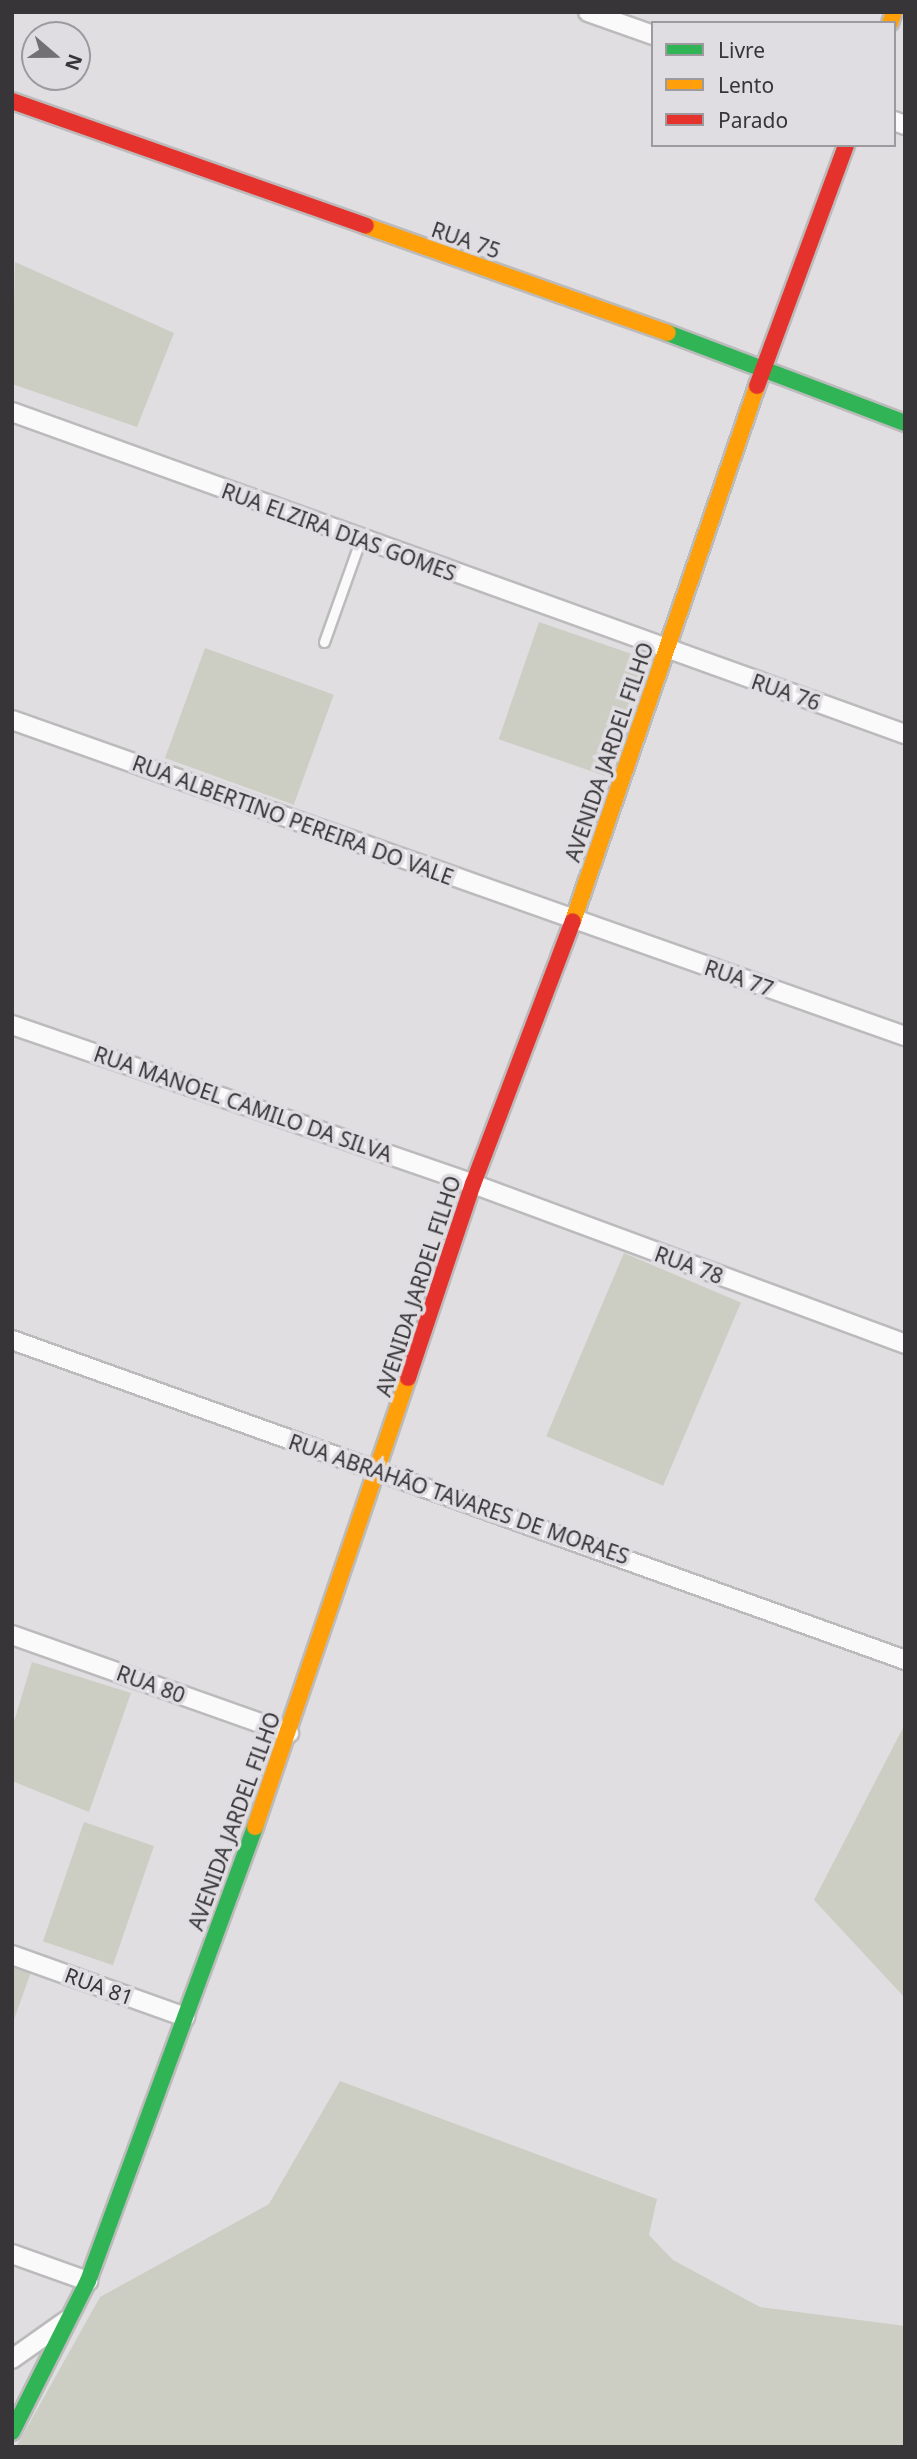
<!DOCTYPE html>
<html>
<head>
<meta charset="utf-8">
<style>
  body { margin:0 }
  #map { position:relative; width:917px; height:2459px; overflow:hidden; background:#e0dee1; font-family:"Noto Sans",sans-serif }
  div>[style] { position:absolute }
  .green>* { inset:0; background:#cccec3; transform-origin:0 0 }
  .roads { filter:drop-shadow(2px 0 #bcbbbc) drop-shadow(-2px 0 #bcbbbc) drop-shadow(0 2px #bcbbbc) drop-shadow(0 -2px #bcbbbc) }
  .lane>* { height:9px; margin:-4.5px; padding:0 4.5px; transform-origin:4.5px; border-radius:4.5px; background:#fafafa }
  .street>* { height:18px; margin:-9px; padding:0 9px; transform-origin:9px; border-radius:9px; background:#fafafa }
  .fast>* { height:16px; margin:-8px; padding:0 8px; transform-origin:8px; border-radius:8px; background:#30b455 }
  .slow>* { height:16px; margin:-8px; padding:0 8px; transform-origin:8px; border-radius:8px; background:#ff9f0a }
  .jam>* { height:16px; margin:-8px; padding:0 8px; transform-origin:8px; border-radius:8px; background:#e5322d }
  span { translate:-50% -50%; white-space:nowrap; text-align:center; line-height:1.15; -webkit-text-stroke:7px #e0dde2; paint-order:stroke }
  .street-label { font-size:21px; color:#373537 }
  .frame { position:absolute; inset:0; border:14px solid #373537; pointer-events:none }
  .legend { position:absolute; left:651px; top:21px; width:245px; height:126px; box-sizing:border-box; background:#e0dde2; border:2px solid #9c9a9e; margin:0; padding:9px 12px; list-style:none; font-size:21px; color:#373537 }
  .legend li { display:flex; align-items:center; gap:14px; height:35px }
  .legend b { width:35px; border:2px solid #9c9a9e }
  .north { position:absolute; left:21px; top:21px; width:70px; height:70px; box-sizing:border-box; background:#e0dde2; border:2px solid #9c9a9e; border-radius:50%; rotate:110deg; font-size:19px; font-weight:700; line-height:28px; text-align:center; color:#373537 }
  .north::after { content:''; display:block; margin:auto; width:24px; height:32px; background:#727072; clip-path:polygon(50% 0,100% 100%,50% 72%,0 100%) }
</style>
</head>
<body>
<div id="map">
  <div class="green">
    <div style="clip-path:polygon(15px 262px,174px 333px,137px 427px,12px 384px)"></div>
    <div style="left:539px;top:622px;width:112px;height:124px;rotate:19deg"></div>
    <div style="left:205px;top:648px;width:137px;height:117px;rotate:20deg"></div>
    <div style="left:624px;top:1253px;width:127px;height:199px;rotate:23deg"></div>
    <div style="clip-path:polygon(32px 1662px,131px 1693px,89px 1812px,12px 1781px,12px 1728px)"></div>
    <div style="clip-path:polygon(905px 1724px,905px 1998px,814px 1900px)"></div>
    <div style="left:84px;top:1822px;width:74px;height:126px;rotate:19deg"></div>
    <div style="clip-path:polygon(12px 1965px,31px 1972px,12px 2025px)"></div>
    <div style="clip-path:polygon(340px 2081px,657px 2199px,649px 2235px,673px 2260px,760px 2307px,905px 2326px,905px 2447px,16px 2447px,100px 2297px,269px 2204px)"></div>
  </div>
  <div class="roads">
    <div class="lane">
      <div style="left:324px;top:642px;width:107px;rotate:-70.4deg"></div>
    </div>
    <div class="street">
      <div style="left:588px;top:12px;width:69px;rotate:19.5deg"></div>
      <div style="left:894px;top:121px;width:12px;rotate:20deg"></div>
      <div style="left:12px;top:412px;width:949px;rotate:19.83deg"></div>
      <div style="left:12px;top:720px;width:947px;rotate:19.49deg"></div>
      <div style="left:12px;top:1025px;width:488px;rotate:19deg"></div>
      <div style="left:473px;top:1184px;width:461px;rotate:20.3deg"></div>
      <div style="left:12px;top:1340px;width:949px;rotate:19.71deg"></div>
      <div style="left:12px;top:1635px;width:294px;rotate:19.5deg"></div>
      <div style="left:12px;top:1955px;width:184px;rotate:19.7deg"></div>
      <div style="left:12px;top:2254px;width:81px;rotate:19.6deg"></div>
      <div style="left:12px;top:2359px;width:67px;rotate:-35.3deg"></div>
    </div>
    <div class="fast">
      <div style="left:668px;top:333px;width:254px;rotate:20.8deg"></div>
      <div style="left:12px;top:2432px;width:169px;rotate:-63.3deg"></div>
      <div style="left:88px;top:2281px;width:484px;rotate:-69.8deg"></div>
    </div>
    <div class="slow">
      <div style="left:890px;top:23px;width:12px;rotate:-70deg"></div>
      <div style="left:366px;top:226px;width:320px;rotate:19.5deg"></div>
      <div style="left:573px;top:921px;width:566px;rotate:-71.02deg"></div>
      <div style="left:255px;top:1827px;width:474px;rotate:-71.2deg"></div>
    </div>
    <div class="jam">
      <div style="left:12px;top:101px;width:375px;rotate:19.4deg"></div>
      <div style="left:757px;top:386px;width:257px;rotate:-69.7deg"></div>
      <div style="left:408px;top:1378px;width:205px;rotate:-71.5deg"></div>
      <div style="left:473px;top:1184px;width:281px;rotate:-69.2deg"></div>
    </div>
  </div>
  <div class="street-label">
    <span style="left:466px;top:240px;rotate:19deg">RUA 75</span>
    <span style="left:339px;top:532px;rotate:20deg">RUA ELZIRA DIAS GOMES</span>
    <span style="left:786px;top:692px;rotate:19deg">RUA 76</span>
    <span style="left:609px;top:752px;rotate:-71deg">AVENIDA JARDEL FILHO</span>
    <span style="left:293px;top:820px;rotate:20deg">RUA ALBERTINO PEREIRA DO VALE</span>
    <span style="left:739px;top:978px;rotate:19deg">RUA 77</span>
    <span style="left:243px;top:1104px;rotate:19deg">RUA MANOEL CAMILO DA SILVA</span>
    <span style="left:689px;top:1265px;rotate:20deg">RUA 78</span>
    <span style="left:418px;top:1286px;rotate:-72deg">AVENIDA JARDEL FILHO</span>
    <span style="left:459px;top:1499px;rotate:19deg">RUA ABRAHÃO TAVARES DE MORAES</span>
    <span style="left:151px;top:1684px;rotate:20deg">RUA 80</span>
    <span style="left:234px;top:1821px;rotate:-70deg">AVENIDA JARDEL FILHO</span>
    <span style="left:99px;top:1986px;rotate:20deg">RUA 81</span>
  </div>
  <div class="frame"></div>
  <ul class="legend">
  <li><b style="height:9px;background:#30b455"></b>Livre</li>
  <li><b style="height:9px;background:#ff9f0a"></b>Lento</li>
  <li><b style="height:9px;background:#e5322d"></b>Parado</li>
  </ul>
  <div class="north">N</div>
</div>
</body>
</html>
